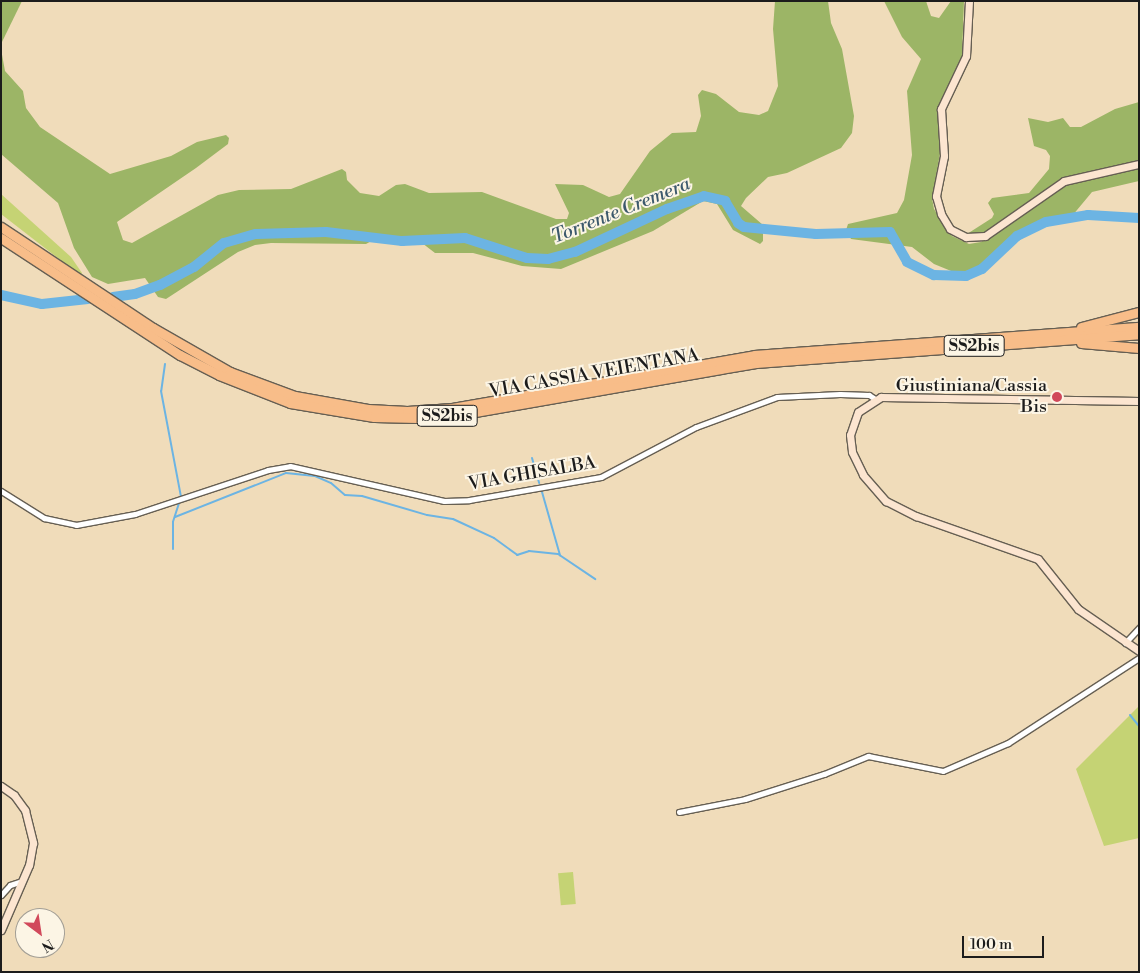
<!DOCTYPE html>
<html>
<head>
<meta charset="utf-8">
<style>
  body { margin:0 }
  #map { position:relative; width:1140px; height:973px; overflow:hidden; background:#f0dcba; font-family:"Libre Bodoni",serif }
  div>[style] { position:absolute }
  .green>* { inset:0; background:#c5d374; transform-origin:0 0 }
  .forest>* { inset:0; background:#9cb566 }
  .stream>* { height:2px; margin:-1px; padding:0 1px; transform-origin:1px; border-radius:1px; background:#6cb4e3 }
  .river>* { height:10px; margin:-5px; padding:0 5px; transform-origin:5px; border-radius:5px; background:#6cb4e3 }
  .roads { filter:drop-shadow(1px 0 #665f53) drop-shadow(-1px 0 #665f53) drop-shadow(0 1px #665f53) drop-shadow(0 -1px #665f53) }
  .street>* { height:5px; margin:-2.5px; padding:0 2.5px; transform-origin:2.5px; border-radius:2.5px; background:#fff }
  .secondary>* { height:7px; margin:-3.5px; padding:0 3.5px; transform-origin:3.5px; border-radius:3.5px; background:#fce5d0 }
  .highway>* { height:9px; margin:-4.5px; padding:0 4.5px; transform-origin:4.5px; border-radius:4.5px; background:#f8bd89 }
  .dots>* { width:14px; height:14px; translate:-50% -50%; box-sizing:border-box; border:2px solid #fcf5e5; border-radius:50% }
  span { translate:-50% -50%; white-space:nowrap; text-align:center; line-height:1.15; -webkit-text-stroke:4px #fcf5e5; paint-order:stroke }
  .shield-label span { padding:1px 4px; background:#fcf5e5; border:1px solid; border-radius:4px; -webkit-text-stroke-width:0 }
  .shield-label { font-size:16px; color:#1c1c1c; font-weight:700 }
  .street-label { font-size:18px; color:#1c1c1c }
  .poi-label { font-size:18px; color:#1c1c1c }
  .right { translate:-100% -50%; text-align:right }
  .water-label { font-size:19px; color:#3c596c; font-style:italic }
  .frame { position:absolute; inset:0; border:2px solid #1c1c1c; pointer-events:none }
  .north { position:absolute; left:15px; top:908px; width:50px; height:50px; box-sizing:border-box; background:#fcf5e5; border:1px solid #a29e95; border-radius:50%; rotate:149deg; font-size:14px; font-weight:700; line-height:20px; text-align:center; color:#1c1c1c }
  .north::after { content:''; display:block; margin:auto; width:18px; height:22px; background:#d1495b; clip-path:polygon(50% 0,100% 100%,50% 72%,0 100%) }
  .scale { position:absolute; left:962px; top:936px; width:82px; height:22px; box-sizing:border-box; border:2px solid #1c1c1c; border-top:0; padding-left:6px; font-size:15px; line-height:18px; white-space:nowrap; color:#1c1c1c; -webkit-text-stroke:4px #fcf5e5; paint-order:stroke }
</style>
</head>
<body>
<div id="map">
  <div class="green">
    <div style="clip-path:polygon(1px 194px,71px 257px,82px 273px,81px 276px,1px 214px)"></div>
    <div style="clip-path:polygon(1139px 706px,1139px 838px,1104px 846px,1076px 769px)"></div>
    <div style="left:573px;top:872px;width:32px;height:15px;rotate:85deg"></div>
  </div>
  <div class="forest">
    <div style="clip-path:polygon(1px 1px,22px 1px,1px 44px)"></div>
    <div style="clip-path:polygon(775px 1px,828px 1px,831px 23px,842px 49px,854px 116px,852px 133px,841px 148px,787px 173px,768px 177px,746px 198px,741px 206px,763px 225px,763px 241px,760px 244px,733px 230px,717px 204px,703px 201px,653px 231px,561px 269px,522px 266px,473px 253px,435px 253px,422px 243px,375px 239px,366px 244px,271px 243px,255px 245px,238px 252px,166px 299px,158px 297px,145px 278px,108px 284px,92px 277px,74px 248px,58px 203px,1px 154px,1px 49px,5px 71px,23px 91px,26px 108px,40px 127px,110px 174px,171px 156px,197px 142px,226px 135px,229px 138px,228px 144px,196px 168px,117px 222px,123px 240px,132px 243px,218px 195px,239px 190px,291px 189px,342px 169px,346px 172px,347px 180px,360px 193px,379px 196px,396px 185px,405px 184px,429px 193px,482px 192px,556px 219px,567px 219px,569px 213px,555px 184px,583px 185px,609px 197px,620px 194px,650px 151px,672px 133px,696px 132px,701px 116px,698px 95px,702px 90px,716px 94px,739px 112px,759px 115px,768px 111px,778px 86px,773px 29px)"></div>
    <div style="clip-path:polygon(884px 1px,926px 1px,931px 16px,939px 18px,951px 1px,964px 1px,962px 56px,938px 107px,940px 154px,932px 198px,934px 209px,952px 236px,969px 244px,981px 242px,1061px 187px,1076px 181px,1139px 168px,1139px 181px,1092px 192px,1072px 216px,1026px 228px,1017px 232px,1006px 252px,989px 263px,964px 272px,956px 273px,934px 264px,912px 247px,851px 239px,846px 230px,848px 224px,897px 213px,904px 200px,912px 155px,907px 91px,921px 59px,902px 37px)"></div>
    <div style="clip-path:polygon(1139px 102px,1139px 162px,1066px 178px,985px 235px,967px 234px,992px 218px,994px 214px,988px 203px,992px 198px,1029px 193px,1049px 169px,1050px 156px,1046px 150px,1034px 146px,1028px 118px,1048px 122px,1063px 118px,1070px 127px,1081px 127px,1115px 109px)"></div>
  </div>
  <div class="stream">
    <div style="left:165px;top:364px;width:27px;rotate:98deg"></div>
    <div style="left:161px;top:391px;width:108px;rotate:79.3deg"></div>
    <div style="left:181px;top:497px;width:26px;rotate:108deg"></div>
    <div style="left:173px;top:522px;width:27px;rotate:90deg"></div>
    <div style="left:532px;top:458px;width:26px;rotate:74deg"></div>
    <div style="left:542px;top:492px;width:66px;rotate:74.1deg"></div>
    <div style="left:175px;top:517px;width:119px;rotate:-21.6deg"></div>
    <div style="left:286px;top:473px;width:29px;rotate:6deg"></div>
    <div style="left:315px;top:476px;width:17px;rotate:24deg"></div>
    <div style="left:331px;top:483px;width:18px;rotate:41deg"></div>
    <div style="left:345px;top:495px;width:17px;rotate:3deg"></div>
    <div style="left:362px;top:496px;width:68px;rotate:16.3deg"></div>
    <div style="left:427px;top:515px;width:26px;rotate:9deg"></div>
    <div style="left:453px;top:519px;width:45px;rotate:24.9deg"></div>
    <div style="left:494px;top:538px;width:29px;rotate:36deg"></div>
    <div style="left:517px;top:555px;width:13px;rotate:-18deg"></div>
    <div style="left:529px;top:551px;width:29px;rotate:6deg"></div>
    <div style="left:558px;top:554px;width:45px;rotate:34deg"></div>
    <div style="left:1130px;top:715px;width:14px;rotate:51deg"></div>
  </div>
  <div class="river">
    <div style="left:1px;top:295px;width:42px;rotate:12.4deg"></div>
    <div style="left:42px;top:304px;width:46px;rotate:-6.2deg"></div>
    <div style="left:113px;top:297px;width:22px;rotate:-8deg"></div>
    <div style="left:135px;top:294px;width:27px;rotate:-20deg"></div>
    <div style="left:160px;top:285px;width:38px;rotate:-28deg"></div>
    <div style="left:194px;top:267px;width:38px;rotate:-39deg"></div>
    <div style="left:224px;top:243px;width:33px;rotate:-16deg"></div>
    <div style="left:256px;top:234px;width:70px;rotate:-1.6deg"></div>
    <div style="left:326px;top:232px;width:77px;rotate:6.8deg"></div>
    <div style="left:402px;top:241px;width:63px;rotate:-2.7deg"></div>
    <div style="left:465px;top:238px;width:65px;rotate:17.9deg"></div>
    <div style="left:527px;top:258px;width:21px;rotate:3deg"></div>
    <div style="left:548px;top:259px;width:28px;rotate:-15deg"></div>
    <div style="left:575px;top:252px;width:102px;rotate:-25.1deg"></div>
    <div style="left:667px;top:209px;width:39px;rotate:-19deg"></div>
    <div style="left:704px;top:196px;width:22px;rotate:13deg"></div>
    <div style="left:725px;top:201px;width:26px;rotate:59deg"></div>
    <div style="left:738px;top:223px;width:7px;rotate:34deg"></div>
    <div style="left:744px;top:227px;width:72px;rotate:5.6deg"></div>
    <div style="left:816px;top:234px;width:74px;rotate:-1.5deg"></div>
    <div style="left:890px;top:232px;width:34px;rotate:60deg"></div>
    <div style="left:907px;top:262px;width:30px;rotate:26deg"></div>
    <div style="left:934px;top:275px;width:32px;rotate:2deg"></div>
    <div style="left:966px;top:276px;width:17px;rotate:-24deg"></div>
    <div style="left:982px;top:269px;width:48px;rotate:-43.3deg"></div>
    <div style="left:1017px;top:236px;width:32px;rotate:-26deg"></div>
    <div style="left:1046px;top:222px;width:43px;rotate:-9.5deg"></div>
    <div style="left:1088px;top:215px;width:51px;rotate:3.4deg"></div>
  </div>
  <div class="roads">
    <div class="street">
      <div style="left:1px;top:491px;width:51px;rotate:32.1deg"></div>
      <div style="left:44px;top:518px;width:33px;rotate:12deg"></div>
      <div style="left:76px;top:525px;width:60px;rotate:-10.6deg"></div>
      <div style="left:135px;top:514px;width:140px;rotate:-18.3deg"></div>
      <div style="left:268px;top:470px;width:22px;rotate:-10deg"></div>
      <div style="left:290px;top:466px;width:158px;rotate:12.8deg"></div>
      <div style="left:444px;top:501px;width:25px;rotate:-2deg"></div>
      <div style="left:469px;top:500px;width:134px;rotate:-9.9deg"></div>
      <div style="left:601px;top:477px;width:107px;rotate:-27.8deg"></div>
      <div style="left:696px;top:427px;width:86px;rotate:-20.3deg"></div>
      <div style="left:777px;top:397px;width:63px;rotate:-2.7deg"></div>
      <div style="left:840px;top:394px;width:29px;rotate:2deg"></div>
      <div style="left:869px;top:395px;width:7px;rotate:34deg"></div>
      <div style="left:1125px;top:643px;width:21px;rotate:-47deg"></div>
      <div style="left:679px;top:812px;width:67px;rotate:-11.1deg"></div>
      <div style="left:745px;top:799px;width:83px;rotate:-17.6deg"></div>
      <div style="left:824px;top:774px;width:48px;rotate:-22.2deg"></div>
      <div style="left:868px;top:756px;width:76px;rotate:11.3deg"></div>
      <div style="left:943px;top:771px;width:71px;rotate:-23.3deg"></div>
      <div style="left:1008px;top:743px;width:156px;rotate:-33deg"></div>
      <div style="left:1px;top:895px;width:13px;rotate:-48deg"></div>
      <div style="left:10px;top:885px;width:13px;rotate:-18deg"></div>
    </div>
    <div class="secondary">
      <div style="left:969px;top:1px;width:55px;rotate:93.1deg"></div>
      <div style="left:966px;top:56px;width:59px;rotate:115.3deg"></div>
      <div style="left:941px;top:109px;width:47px;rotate:86.3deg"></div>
      <div style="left:944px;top:156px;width:41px;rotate:101.3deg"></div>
      <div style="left:936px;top:196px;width:19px;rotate:74deg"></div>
      <div style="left:941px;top:214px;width:17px;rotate:59deg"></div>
      <div style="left:950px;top:229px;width:18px;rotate:27deg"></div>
      <div style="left:966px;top:237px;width:19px;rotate:-3deg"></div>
      <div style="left:985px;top:236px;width:96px;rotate:-34.8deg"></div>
      <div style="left:1064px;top:181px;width:77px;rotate:-12.8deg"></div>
      <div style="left:1139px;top:401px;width:258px;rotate:-179.1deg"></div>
      <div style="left:881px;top:397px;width:27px;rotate:147deg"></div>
      <div style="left:858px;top:412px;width:24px;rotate:109deg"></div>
      <div style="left:850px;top:435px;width:17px;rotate:83deg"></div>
      <div style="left:852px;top:452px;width:25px;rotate:64deg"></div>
      <div style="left:863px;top:475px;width:35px;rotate:49deg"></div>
      <div style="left:886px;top:501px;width:34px;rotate:27deg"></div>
      <div style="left:916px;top:516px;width:129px;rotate:19.4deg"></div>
      <div style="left:1038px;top:559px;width:64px;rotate:51.3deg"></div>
      <div style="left:1078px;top:609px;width:74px;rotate:34.5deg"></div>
      <div style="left:1px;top:786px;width:16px;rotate:35deg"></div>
      <div style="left:14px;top:795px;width:19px;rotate:54deg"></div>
      <div style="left:25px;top:810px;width:34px;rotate:76deg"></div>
      <div style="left:33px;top:843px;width:22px;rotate:100deg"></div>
      <div style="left:29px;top:865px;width:71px;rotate:113.3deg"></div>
    </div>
    <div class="highway">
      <div style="left:1px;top:227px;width:182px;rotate:33.6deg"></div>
      <div style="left:153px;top:328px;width:89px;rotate:29.7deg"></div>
      <div style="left:230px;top:372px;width:69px;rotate:20.3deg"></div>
      <div style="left:295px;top:396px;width:74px;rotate:10.1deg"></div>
      <div style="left:368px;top:409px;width:39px;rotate:3deg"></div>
      <div style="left:407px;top:411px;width:45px;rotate:-3.8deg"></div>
      <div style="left:452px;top:408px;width:308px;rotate:-9.9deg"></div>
      <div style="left:755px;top:355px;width:385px;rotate:-4.2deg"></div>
      <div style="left:1px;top:238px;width:214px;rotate:33.2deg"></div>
      <div style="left:180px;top:355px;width:44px;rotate:27.1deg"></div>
      <div style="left:219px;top:375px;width:76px;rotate:21.5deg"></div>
      <div style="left:290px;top:403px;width:85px;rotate:9.5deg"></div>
      <div style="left:374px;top:417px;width:43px;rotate:1.3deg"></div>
      <div style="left:417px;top:418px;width:58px;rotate:-5.9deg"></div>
      <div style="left:475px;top:412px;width:285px;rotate:-9.9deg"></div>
      <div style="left:756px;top:363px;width:384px;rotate:-4.3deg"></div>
      <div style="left:1081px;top:327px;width:60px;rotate:-14.5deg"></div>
      <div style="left:1081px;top:343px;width:58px;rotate:4.9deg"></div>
    </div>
  </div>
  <div class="dots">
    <div style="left:1057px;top:397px;background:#d1495b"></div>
  </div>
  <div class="shield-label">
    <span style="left:974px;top:346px">SS2bis</span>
    <span style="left:447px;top:416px">SS2bis</span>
  </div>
  <div class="street-label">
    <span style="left:594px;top:374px;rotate:-10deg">VIA CASSIA VEIENTANA</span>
    <span style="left:532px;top:474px;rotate:-10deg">VIA GHISALBA</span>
  </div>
  <div class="poi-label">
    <span class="right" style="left:1047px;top:397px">Giustiniana/Cassia<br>Bis</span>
  </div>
  <div class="water-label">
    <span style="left:621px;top:211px;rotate:-22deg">Torrente Cremera</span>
  </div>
  <div class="frame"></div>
  <div class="north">N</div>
  <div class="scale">100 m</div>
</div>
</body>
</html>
